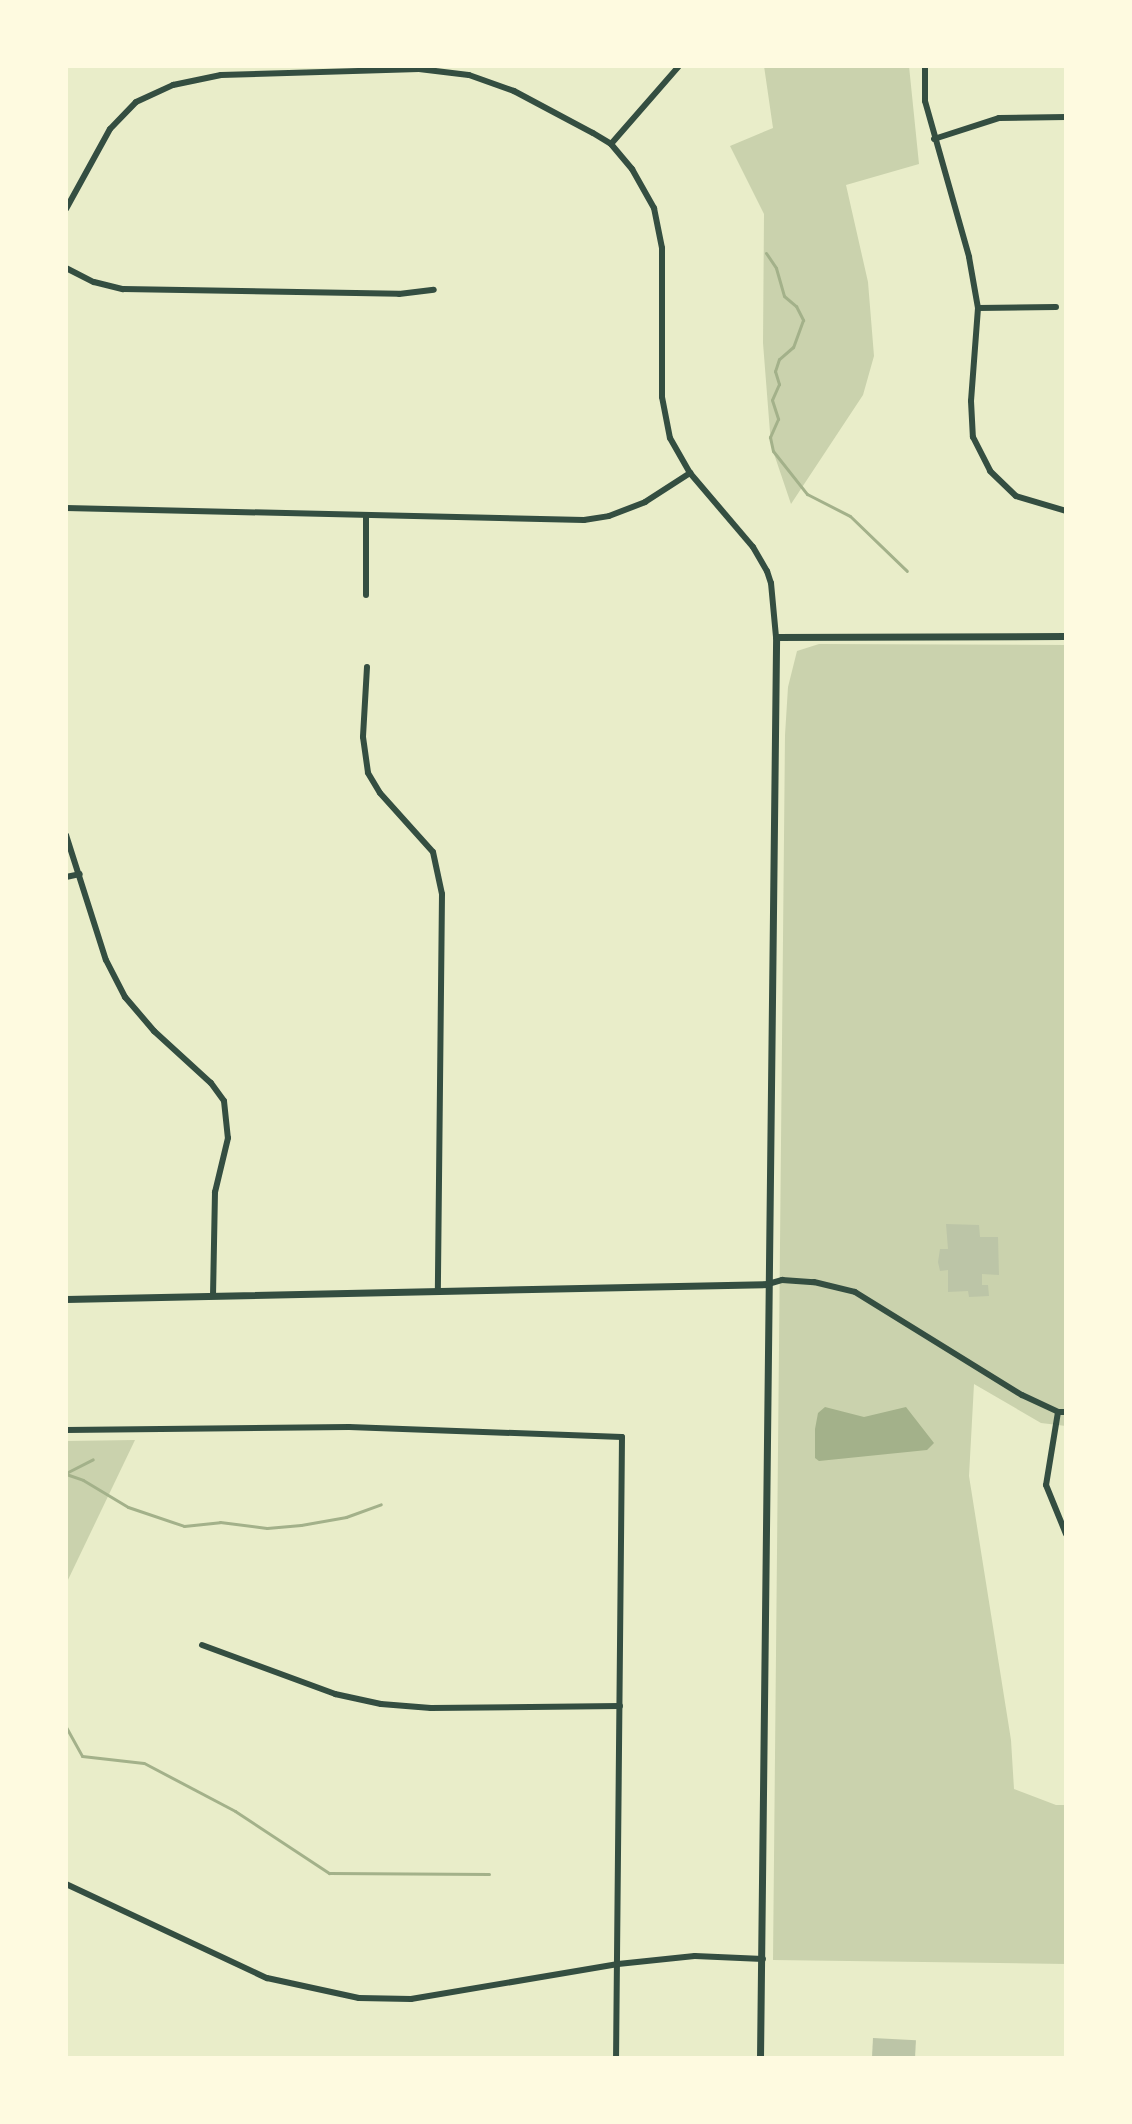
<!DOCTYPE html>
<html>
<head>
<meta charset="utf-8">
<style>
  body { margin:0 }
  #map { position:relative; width:1132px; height:2124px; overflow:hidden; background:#e9edc9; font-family:Figtree,sans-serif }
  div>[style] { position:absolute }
  .green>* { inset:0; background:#cad2ad }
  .water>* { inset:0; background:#a3b18a }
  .stream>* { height:3px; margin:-1.5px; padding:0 1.5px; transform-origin:1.5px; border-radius:1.5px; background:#a3b18a }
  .building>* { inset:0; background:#bcc5a7; transform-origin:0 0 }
  .minor>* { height:6px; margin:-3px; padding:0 3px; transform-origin:3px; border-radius:3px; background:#344e41 }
  .tertiary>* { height:7px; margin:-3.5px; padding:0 3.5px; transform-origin:3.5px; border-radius:3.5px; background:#344e41 }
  span { translate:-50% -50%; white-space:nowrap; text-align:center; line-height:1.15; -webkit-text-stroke:7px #fefae0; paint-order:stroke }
  .frame { position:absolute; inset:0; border:68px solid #fefae0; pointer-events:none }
</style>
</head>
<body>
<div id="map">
  <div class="green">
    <div style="clip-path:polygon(764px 66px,909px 66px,919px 164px,846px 185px,868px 282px,874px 356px,863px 395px,791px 504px,771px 445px,763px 343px,764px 214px,730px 146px,773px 128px)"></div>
    <div style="clip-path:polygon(819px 644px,1066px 645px,1066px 1426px,1041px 1423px,974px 1384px,969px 1476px,1011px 1740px,1014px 1789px,1056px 1805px,1066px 1805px,1066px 1964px,773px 1960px,785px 735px,788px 687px,797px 651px)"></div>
    <div style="clip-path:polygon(135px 1440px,66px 1584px,66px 1441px)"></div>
  </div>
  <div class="water">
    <div style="clip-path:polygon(825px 1407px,864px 1417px,906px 1407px,934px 1443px,927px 1450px,819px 1461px,815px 1458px,815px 1429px,818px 1413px)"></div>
  </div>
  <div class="stream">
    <div style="left:766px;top:253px;width:18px;rotate:56deg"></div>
    <div style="left:776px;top:268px;width:29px;rotate:74deg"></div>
    <div style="left:784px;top:296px;width:16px;rotate:40deg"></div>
    <div style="left:796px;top:306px;width:16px;rotate:63deg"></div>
    <div style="left:803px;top:320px;width:29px;rotate:110deg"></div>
    <div style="left:793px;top:347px;width:18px;rotate:139deg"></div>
    <div style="left:779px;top:359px;width:13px;rotate:108deg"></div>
    <div style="left:775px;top:371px;width:14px;rotate:73deg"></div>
    <div style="left:779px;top:384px;width:17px;rotate:114deg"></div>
    <div style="left:772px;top:400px;width:20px;rotate:72deg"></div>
    <div style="left:778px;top:419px;width:20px;rotate:114deg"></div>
    <div style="left:770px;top:437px;width:14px;rotate:78deg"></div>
    <div style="left:773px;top:451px;width:55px;rotate:51.7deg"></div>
    <div style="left:807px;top:494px;width:48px;rotate:27.1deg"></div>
    <div style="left:850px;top:516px;width:79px;rotate:44deg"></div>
    <div style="left:66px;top:1473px;width:30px;rotate:-27deg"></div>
    <div style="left:66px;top:1474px;width:18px;rotate:19deg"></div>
    <div style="left:83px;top:1480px;width:52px;rotate:31deg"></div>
    <div style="left:128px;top:1507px;width:59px;rotate:18.7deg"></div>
    <div style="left:184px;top:1526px;width:36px;rotate:-6deg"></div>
    <div style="left:220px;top:1522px;width:47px;rotate:7.3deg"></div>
    <div style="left:267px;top:1528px;width:34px;rotate:-5deg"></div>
    <div style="left:301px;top:1525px;width:46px;rotate:-10.1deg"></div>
    <div style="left:346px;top:1517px;width:37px;rotate:-20deg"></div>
    <div style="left:66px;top:1727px;width:33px;rotate:61deg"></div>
    <div style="left:82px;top:1756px;width:62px;rotate:6.4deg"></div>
    <div style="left:144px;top:1763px;width:103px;rotate:27.8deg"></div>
    <div style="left:235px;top:1811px;width:113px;rotate:33.4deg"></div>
    <div style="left:329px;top:1873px;width:160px;rotate:0.4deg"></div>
  </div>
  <div class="building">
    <div style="clip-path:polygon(946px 1224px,979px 1225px,980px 1237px,998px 1237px,999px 1275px,982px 1274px,982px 1285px,988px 1285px,989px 1296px,969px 1297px,968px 1291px,948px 1292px,948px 1270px,940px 1271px,938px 1262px,940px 1249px,948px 1249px)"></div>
    <div style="left:873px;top:2038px;width:43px;height:20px;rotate:3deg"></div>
  </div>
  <div class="minor">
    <div style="left:925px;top:66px;width:35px;rotate:90deg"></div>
    <div style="left:925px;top:101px;width:162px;rotate:74.2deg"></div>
    <div style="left:969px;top:257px;width:52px;rotate:80deg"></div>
    <div style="left:978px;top:308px;width:93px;rotate:94.3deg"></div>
    <div style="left:971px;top:401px;width:36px;rotate:87deg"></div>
    <div style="left:973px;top:437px;width:38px;rotate:63deg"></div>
    <div style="left:990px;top:471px;width:36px;rotate:44deg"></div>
    <div style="left:1016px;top:496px;width:52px;rotate:16.7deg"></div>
    <div style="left:934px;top:139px;width:68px;rotate:-17.9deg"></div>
    <div style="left:999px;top:118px;width:67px;rotate:-0.9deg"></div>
    <div style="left:611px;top:144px;width:103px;rotate:-48.9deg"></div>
    <div style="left:66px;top:209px;width:91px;rotate:-61.2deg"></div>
    <div style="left:110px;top:129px;width:37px;rotate:-46deg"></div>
    <div style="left:136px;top:102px;width:41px;rotate:-24.7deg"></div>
    <div style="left:173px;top:85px;width:49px;rotate:-11.8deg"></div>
    <div style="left:221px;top:75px;width:198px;rotate:-1.7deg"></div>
    <div style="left:419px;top:69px;width:50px;rotate:6.8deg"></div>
    <div style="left:469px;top:75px;width:48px;rotate:19.6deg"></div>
    <div style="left:514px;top:91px;width:89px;rotate:28deg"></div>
    <div style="left:593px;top:133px;width:21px;rotate:31deg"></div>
    <div style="left:611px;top:144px;width:33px;rotate:50deg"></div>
    <div style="left:632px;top:169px;width:45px;rotate:60.6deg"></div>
    <div style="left:654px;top:208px;width:41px;rotate:78.7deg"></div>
    <div style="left:662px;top:248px;width:149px;rotate:90deg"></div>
    <div style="left:662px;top:397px;width:42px;rotate:79deg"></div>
    <div style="left:670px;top:438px;width:40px;rotate:60.3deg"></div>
    <div style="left:690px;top:473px;width:97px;rotate:49.6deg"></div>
    <div style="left:753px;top:547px;width:28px;rotate:60deg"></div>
    <div style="left:767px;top:571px;width:13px;rotate:72deg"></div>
    <div style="left:771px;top:583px;width:54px;rotate:84.7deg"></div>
    <div style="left:66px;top:268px;width:31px;rotate:27deg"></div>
    <div style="left:94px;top:282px;width:30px;rotate:14deg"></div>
    <div style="left:123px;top:289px;width:276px;rotate:1deg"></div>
    <div style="left:399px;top:294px;width:35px;rotate:-7deg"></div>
    <div style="left:978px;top:308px;width:78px;rotate:-0.7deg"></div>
    <div style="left:66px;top:508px;width:518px;rotate:1.33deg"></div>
    <div style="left:584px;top:520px;width:25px;rotate:-9deg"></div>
    <div style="left:609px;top:516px;width:39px;rotate:-21deg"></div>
    <div style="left:645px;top:502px;width:54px;rotate:-32.8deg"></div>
    <div style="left:366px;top:517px;width:78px;rotate:90deg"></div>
    <div style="left:367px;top:667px;width:70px;rotate:93.3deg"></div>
    <div style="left:363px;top:737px;width:36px;rotate:82deg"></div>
    <div style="left:368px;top:773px;width:23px;rotate:59deg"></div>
    <div style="left:380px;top:793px;width:79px;rotate:48.1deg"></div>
    <div style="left:433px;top:852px;width:43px;rotate:77.9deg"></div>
    <div style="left:442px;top:894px;width:398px;rotate:90.6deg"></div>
    <div style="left:66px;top:835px;width:131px;rotate:72.3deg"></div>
    <div style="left:106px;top:960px;width:42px;rotate:62.8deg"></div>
    <div style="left:125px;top:997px;width:45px;rotate:49.5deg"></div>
    <div style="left:154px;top:1031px;width:77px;rotate:42.4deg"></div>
    <div style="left:211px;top:1083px;width:22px;rotate:54deg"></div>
    <div style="left:224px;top:1101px;width:37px;rotate:84deg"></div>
    <div style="left:228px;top:1138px;width:56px;rotate:103.5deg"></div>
    <div style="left:215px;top:1192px;width:102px;rotate:91.1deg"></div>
    <div style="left:66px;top:877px;width:14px;rotate:-12deg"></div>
    <div style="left:768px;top:1284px;width:15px;rotate:-16deg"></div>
    <div style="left:782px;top:1280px;width:32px;rotate:4deg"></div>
    <div style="left:814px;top:1282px;width:42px;rotate:13.7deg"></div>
    <div style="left:855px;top:1292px;width:196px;rotate:31.7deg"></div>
    <div style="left:1022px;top:1395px;width:40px;rotate:25deg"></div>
    <div style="left:1058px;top:1412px;width:8px"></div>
    <div style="left:1058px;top:1412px;width:74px;rotate:99.3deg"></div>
    <div style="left:1046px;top:1485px;width:53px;rotate:67.8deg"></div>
    <div style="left:66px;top:1430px;width:283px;rotate:-0.6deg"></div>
    <div style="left:349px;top:1427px;width:273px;rotate:2.1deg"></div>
    <div style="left:622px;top:1437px;width:621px;rotate:90.55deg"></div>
    <div style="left:202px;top:1645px;width:142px;rotate:20.2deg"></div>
    <div style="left:335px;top:1694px;width:47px;rotate:12.3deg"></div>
    <div style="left:381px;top:1704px;width:50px;rotate:4.6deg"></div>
    <div style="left:431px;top:1708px;width:189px;rotate:-0.6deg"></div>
    <div style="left:66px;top:1884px;width:222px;rotate:25.1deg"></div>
    <div style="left:267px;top:1978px;width:94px;rotate:12.3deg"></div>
    <div style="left:359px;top:1998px;width:52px;rotate:1.1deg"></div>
    <div style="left:411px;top:1999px;width:210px;rotate:-9.6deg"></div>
    <div style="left:618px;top:1964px;width:77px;rotate:-5.9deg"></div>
    <div style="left:695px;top:1956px;width:68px;rotate:2.5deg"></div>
  </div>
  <div class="tertiary">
    <div style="left:66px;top:1299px;width:702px;rotate:-1.22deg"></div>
    <div style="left:760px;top:2058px;width:1421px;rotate:-89.35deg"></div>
    <div style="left:776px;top:637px;width:290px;rotate:-0.2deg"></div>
  </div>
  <div class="frame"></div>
</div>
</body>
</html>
